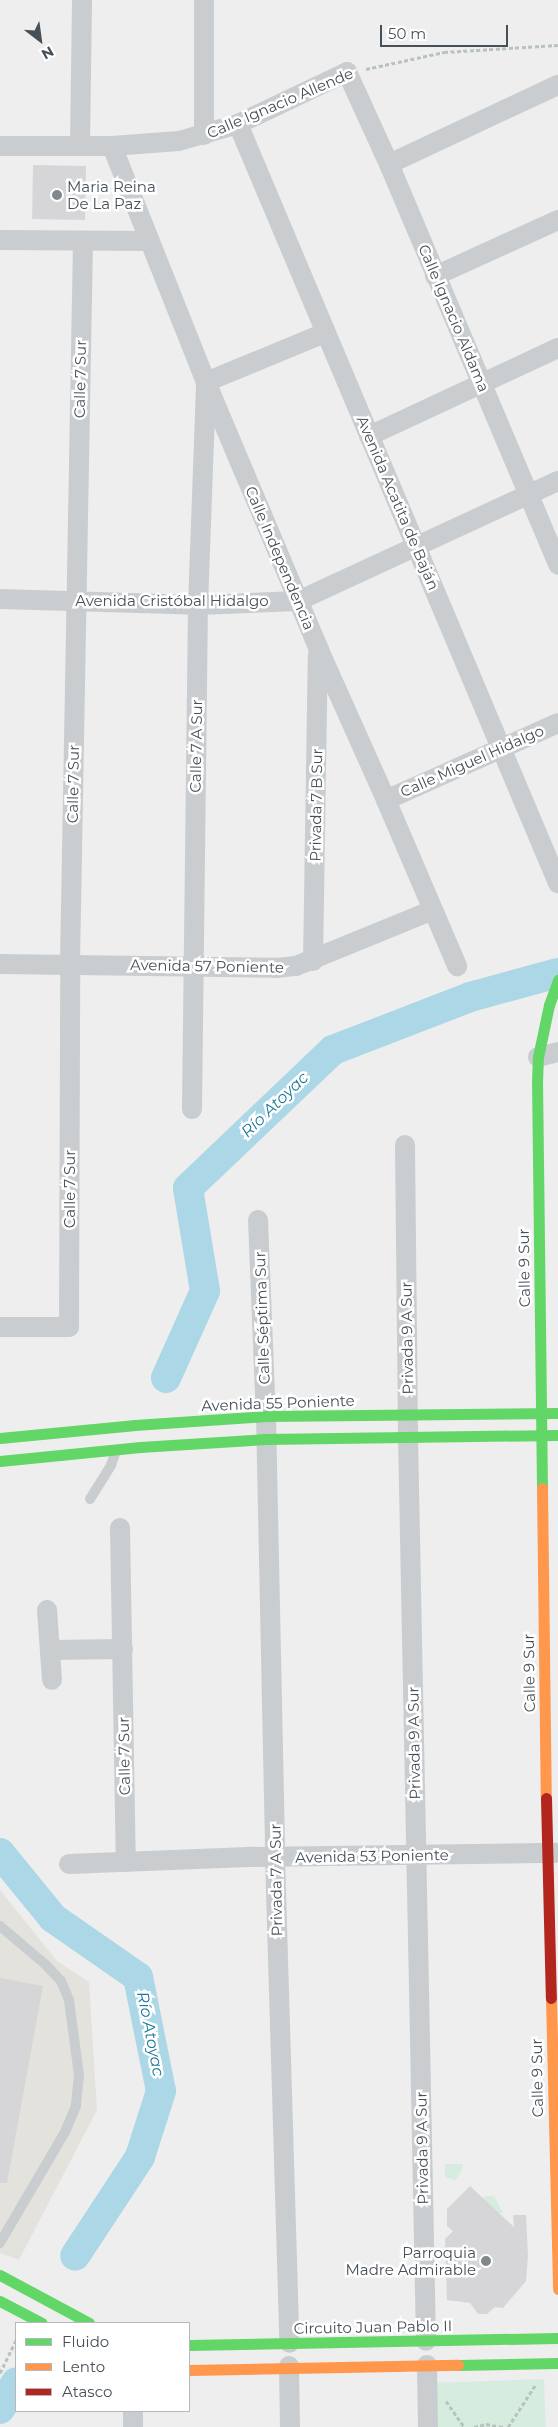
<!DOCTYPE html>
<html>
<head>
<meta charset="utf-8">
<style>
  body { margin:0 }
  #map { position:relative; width:558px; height:2427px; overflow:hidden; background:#efeeee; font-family:Montserrat,sans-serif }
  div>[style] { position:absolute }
  .commercial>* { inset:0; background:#e4e2dc }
  .green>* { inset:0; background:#d5ecdf; transform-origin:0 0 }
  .river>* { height:30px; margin:-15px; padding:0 15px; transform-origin:15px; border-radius:15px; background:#acd7e6 }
  .building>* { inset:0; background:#d6d6d8; transform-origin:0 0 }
  .path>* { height:3px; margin-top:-1.5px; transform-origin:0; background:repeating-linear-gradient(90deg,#b8c3bf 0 4px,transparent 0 6.5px) }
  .lane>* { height:10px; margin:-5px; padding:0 5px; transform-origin:5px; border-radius:5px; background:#cacdcf }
  .street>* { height:20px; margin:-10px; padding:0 10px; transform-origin:10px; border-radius:10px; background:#cacdcf }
  .fast>* { height:11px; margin:-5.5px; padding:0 5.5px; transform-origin:5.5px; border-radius:5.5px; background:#63d668 }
  .slow>* { height:11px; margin:-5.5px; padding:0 5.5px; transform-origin:5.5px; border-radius:5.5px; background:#ff974d }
  .jam>* { height:11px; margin:-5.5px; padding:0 5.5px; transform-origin:5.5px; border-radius:5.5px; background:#b3261e }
  .dots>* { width:14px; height:14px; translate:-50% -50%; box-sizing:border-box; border:2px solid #fff; border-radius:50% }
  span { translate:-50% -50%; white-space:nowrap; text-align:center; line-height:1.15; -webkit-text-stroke:5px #fff; paint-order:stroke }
  .street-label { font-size:15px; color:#475059 }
  .poi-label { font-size:15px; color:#475059 }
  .left { translate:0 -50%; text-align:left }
  .right { translate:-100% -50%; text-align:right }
  .water-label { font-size:16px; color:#19789a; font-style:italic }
  .legend { position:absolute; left:15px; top:2322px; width:175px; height:90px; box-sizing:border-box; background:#fff; border:1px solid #b5b9bd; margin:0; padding:6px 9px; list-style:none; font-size:15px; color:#475059 }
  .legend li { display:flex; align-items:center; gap:10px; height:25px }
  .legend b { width:25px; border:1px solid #b5b9bd }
  .north { position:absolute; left:15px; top:15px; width:50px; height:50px; -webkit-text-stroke:4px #fff; paint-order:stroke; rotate:150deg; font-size:14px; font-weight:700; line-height:20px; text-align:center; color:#475059 }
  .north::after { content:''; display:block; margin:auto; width:18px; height:22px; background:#475059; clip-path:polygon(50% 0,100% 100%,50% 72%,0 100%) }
  .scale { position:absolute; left:380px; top:25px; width:128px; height:22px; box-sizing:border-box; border:2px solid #475059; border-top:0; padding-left:6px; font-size:15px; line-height:18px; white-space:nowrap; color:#475059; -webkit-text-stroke:4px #fff; paint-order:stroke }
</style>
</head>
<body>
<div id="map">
  <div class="commercial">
    <div style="clip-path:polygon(0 1890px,57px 1961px,89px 1982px,97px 2110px,19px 2260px,0 2253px)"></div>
  </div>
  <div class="green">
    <div style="clip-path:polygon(445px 2164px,463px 2164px,461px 2172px,455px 2180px,445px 2177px)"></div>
    <div style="clip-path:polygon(486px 2196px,494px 2196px,503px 2213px,470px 2212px)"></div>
    <div style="left:544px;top:2379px;width:48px;height:116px;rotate:88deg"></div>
  </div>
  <div class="river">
    <div style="left:166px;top:1378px;width:95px;rotate:-65.9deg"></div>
    <div style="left:205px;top:1291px;width:104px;rotate:-99.4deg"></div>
    <div style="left:188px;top:1188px;width:200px;rotate:-43.6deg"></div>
    <div style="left:333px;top:1050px;width:147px;rotate:-21.1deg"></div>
    <div style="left:470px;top:997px;width:91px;rotate:-15.3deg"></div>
    <div style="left:0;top:1853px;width:84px;rotate:50.8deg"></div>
    <div style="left:53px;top:1918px;width:103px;rotate:34.8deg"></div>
    <div style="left:138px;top:1977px;width:116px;rotate:78.6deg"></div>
    <div style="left:161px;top:2091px;width:69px;rotate:107.7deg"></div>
    <div style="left:140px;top:2157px;width:118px;rotate:123.3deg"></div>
    <div style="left:0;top:2409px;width:31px;rotate:-59deg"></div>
  </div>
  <div class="building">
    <div style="left:33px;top:165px;width:53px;height:54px;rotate:1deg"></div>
    <div style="clip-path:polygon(0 1978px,43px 1986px,7px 2183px,0 2183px)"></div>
    <div style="clip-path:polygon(470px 2186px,514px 2227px,513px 2215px,526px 2215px,528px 2256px,526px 2281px,503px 2308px,495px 2307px,487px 2314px,478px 2314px,470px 2303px,447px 2300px,445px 2239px,453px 2231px,447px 2226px,447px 2209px)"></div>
  </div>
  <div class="path">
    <div style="left:366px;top:69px;width:80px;rotate:-12.3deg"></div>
    <div style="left:444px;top:52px;width:114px;rotate:-3.5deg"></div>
    <div style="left:0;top:2373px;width:37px;rotate:-64deg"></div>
    <div style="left:446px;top:2401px;width:32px;rotate:55deg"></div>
    <div style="left:474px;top:2427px;width:12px;rotate:-14deg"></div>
    <div style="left:486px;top:2424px;width:17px;rotate:10deg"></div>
    <div style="left:508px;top:2427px;width:51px;rotate:-56.9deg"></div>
  </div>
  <div class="lane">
    <div style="left:90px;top:1499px;width:40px;rotate:-58deg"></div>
    <div style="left:111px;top:1465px;width:15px;rotate:-70deg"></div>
    <div style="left:0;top:1926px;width:60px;rotate:40.3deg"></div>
    <div style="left:46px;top:1965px;width:22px;rotate:47deg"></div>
    <div style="left:61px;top:1981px;width:21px;rotate:67deg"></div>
    <div style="left:69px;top:2000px;width:76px;rotate:82.4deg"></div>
    <div style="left:79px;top:2075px;width:31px;rotate:96deg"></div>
    <div style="left:76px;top:2106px;width:28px;rotate:113deg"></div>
    <div style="left:65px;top:2132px;width:129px;rotate:120.4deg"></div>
  </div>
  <div class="street">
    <div style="left:238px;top:124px;width:824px;rotate:67.14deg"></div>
    <div style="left:204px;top:135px;width:135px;rotate:-90deg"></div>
    <div style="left:0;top:146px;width:112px"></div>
    <div style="left:112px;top:146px;width:67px;rotate:-4.3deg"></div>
    <div style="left:179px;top:141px;width:61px;rotate:-16.1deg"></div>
    <div style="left:238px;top:124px;width:121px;rotate:-25.5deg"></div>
    <div style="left:347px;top:72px;width:101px;rotate:65.5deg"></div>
    <div style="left:389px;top:164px;width:435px;rotate:67.1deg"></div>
    <div style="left:80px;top:146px;width:146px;rotate:-89.2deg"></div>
    <div style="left:112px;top:146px;width:254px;rotate:68.3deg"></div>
    <div style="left:206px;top:382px;width:291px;rotate:67.1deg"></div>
    <div style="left:319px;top:650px;width:164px;rotate:65.9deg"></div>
    <div style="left:386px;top:800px;width:181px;rotate:66.8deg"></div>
    <div style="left:389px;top:164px;width:187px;rotate:-25.1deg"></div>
    <div style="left:0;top:240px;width:149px;rotate:0.4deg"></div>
    <div style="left:435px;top:276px;width:135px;rotate:-24.5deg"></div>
    <div style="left:369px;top:436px;width:208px;rotate:-25deg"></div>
    <div style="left:0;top:599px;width:198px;rotate:1.7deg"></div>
    <div style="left:198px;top:605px;width:100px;rotate:-2.3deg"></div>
    <div style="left:298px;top:601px;width:286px;rotate:-24.8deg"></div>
    <div style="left:386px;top:800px;width:188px;rotate:-24.1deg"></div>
    <div style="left:313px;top:961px;width:306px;rotate:-89.1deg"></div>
    <div style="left:0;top:964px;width:276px;rotate:0.8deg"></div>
    <div style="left:276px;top:968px;width:20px;rotate:-6deg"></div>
    <div style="left:296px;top:966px;width:148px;rotate:-22.2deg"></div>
    <div style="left:538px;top:1057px;width:21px;rotate:-14deg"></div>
    <div style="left:192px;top:1109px;width:504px;rotate:-89.32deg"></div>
    <div style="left:198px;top:605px;width:223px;rotate:-87.9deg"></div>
    <div style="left:206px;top:382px;width:129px;rotate:-22.4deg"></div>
    <div style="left:405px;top:1145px;width:292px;rotate:89.4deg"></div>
    <div style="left:408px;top:1437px;width:904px;rotate:88.86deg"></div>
    <div style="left:258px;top:1220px;width:196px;rotate:87.7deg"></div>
    <div style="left:266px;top:1416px;width:441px;rotate:88.8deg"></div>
    <div style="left:275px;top:1857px;width:486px;rotate:88.3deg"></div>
    <div style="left:0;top:1327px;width:69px"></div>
    <div style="left:69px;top:1327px;width:363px;rotate:-89.8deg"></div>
    <div style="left:70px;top:964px;width:723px;rotate:-88.97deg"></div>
    <div style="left:120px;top:1528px;width:334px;rotate:89deg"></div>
    <div style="left:47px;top:1610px;width:70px;rotate:85.9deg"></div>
    <div style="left:50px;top:1650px;width:73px;rotate:-0.8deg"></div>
    <div style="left:69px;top:1864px;width:186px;rotate:-2.2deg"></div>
    <div style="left:255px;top:1857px;width:303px;rotate:-0.8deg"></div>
    <div style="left:427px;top:2365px;width:62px;rotate:89.1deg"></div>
    <div style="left:289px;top:2366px;width:61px;rotate:89.1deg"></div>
    <div style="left:133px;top:2411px;width:16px;rotate:90deg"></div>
  </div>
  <div class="fast">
    <div style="left:0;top:1438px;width:136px;rotate:-5.5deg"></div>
    <div style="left:135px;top:1425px;width:131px;rotate:-3.9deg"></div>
    <div style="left:266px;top:1416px;width:292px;rotate:-0.6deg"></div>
    <div style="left:0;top:1461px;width:141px;rotate:-5.7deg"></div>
    <div style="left:140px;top:1447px;width:126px;rotate:-3.6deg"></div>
    <div style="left:266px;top:1439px;width:292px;rotate:-0.8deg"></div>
    <div style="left:542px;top:1488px;width:405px;rotate:-90.7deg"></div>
    <div style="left:537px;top:1083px;width:26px;rotate:-88deg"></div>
    <div style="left:538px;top:1057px;width:53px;rotate:-78.1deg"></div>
    <div style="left:549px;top:1005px;width:27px;rotate:-70deg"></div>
    <div style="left:0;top:2275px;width:101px;rotate:28.3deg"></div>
    <div style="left:0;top:2301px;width:47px;rotate:27.6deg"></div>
    <div style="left:189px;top:2345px;width:369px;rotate:-1.1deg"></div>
    <div style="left:458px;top:2365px;width:100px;rotate:-1.1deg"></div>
  </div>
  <div class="slow">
    <div style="left:542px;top:1488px;width:310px;rotate:89.3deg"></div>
    <div style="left:551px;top:1998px;width:291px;rotate:88.6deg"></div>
    <div style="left:189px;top:2370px;width:269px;rotate:-1.1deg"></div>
  </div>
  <div class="jam">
    <div style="left:546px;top:1798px;width:200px;rotate:88.6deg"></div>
  </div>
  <div class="dots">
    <div style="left:57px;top:195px;background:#82878d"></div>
    <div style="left:486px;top:2261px;background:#82878d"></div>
  </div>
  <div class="street-label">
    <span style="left:280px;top:103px;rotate:-23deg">Calle Ignacio Allende</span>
    <span style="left:454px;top:318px;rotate:67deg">Calle Ignacio Aldama</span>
    <span style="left:80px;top:379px;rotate:-89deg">Calle 7 Sur</span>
    <span style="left:398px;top:503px;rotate:67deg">Avenida Acatita de Baján</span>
    <span style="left:280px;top:558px;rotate:67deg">Calle Independencia</span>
    <span style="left:172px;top:601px">Avenida Cristóbal Hidalgo</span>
    <span style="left:196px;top:746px;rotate:-89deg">Calle 7 A Sur</span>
    <span style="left:472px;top:761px;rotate:-24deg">Calle Miguel Hidalgo</span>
    <span style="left:73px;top:784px;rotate:-89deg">Calle 7 Sur</span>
    <span style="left:316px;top:805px;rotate:-89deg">Privada 7 B Sur</span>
    <span style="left:207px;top:966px;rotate:1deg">Avenida 57 Poniente</span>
    <span style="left:70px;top:1189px;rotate:-90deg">Calle 7 Sur</span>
    <span style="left:524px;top:1268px;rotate:-91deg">Calle 9 Sur</span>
    <span style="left:262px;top:1318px;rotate:-92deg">Calle Séptima Sur</span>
    <span style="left:407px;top:1338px;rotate:-91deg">Privada 9 A Sur</span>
    <span style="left:278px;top:1403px;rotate:-2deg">Avenida 55 Poniente</span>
    <span style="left:529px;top:1673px;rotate:-91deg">Calle 9 Sur</span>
    <span style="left:414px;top:1743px;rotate:-91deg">Privada 9 A Sur</span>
    <span style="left:124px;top:1756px;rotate:-91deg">Calle 7 Sur</span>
    <span style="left:372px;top:1856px;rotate:-1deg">Avenida 53 Poniente</span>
    <span style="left:276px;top:1880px;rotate:-91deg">Privada 7 A Sur</span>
    <span style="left:537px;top:2078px;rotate:-91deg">Calle 9 Sur</span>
    <span style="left:422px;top:2148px;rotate:-91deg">Privada 9 A Sur</span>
    <span style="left:373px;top:2327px;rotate:-1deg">Circuito Juan Pablo II</span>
  </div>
  <div class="poi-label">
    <span class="left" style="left:67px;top:195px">Maria Reina<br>De La Paz</span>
    <span class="right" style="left:476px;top:2261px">Parroquia<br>Madre Admirable</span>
  </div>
  <div class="water-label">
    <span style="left:275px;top:1105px;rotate:-44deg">Río Atoyac</span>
    <span style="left:150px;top:2034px;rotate:79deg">Río Atoyac</span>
  </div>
  <ul class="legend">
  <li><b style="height:6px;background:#63d668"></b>Fluido</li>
  <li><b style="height:6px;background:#ff974d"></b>Lento</li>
  <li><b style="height:6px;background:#b3261e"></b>Atasco</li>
  </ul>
  <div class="north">N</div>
  <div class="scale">50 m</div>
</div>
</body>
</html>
